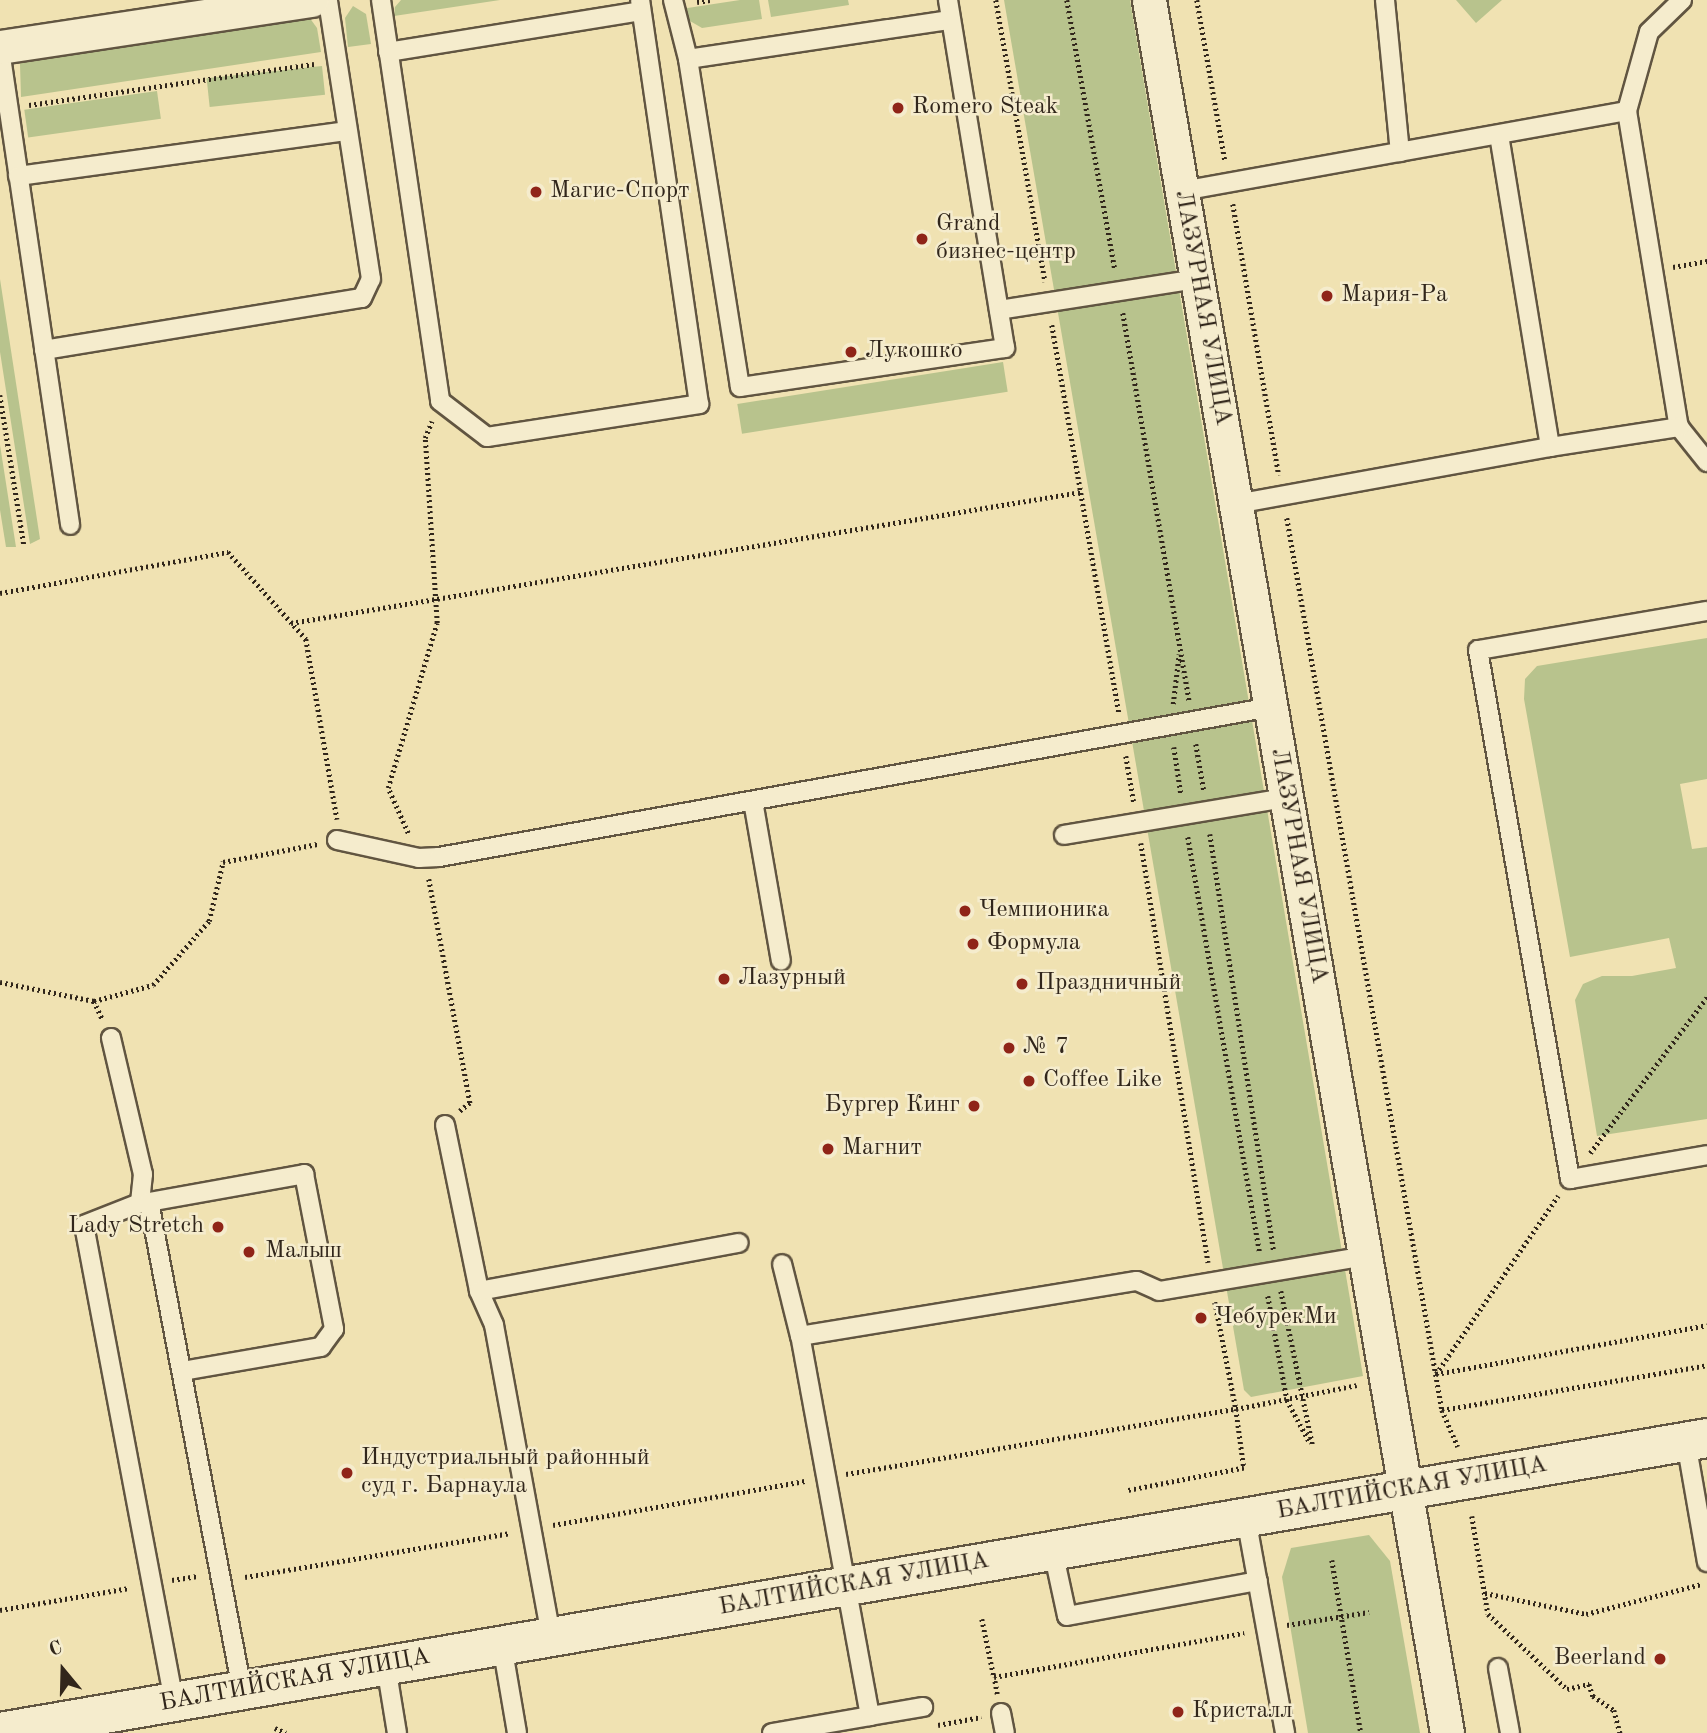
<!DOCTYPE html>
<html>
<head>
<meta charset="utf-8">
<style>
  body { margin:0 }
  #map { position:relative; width:1707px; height:1733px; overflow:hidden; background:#f0e2b2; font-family:"Old Standard TT",serif }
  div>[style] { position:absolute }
  .green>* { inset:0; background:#b8c38d; transform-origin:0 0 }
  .path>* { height:4.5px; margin-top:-2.25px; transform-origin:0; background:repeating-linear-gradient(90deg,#31261b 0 2px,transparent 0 5.5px) }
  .roads { filter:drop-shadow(2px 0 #615541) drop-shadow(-2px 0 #615541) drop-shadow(0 2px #615541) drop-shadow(0 -2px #615541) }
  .service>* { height:18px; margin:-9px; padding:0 9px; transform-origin:9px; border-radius:9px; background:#f5eccd }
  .minor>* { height:33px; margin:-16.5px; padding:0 16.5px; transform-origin:16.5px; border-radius:16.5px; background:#f5eccd }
  .secondary>* { height:38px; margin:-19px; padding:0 19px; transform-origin:19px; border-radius:19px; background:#f5eccd }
  .dots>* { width:19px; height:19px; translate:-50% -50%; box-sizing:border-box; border:4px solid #f5eccd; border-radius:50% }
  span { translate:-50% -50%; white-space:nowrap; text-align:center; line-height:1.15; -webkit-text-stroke:5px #f5eccd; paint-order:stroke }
  .poi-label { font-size:24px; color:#31261b }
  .left { translate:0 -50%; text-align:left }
  .right { translate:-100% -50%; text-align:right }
  .street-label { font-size:24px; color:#31261b }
  .north { position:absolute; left:28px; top:1635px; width:70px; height:70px; -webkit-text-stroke:5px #f5eccd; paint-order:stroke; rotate:341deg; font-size:19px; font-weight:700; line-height:28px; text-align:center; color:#31261b }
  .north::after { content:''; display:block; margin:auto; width:24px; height:32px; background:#31261b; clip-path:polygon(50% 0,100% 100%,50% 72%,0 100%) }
</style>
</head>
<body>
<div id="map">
  <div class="green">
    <div style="clip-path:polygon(401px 0,500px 0,394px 16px,395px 7px)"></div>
    <div style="clip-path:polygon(740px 0,759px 0,762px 19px,702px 28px,690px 21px,681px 9px)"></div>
    <div style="clip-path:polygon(768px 0,848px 0,849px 5px,771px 17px)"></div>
    <div style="clip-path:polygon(1004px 0,1130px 0,1363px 1376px,1251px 1397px,1244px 1390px)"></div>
    <div style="clip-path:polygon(1456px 0,1502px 0,1476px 23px)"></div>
    <div style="clip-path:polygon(353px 6px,366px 14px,371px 44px,348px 47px,345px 18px)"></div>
    <div style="clip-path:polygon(309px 17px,317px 28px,321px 52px,21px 97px,20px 64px,28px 55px)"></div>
    <div style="left:322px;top:66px;width:29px;height:116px;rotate:84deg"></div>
    <div style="left:157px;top:91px;width:28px;height:134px;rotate:82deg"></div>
    <div style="clip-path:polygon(0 279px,40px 539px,30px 544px,0 352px)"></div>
    <div style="left:1003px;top:362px;width:30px;height:269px;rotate:81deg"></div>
    <div style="clip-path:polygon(0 445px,16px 547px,6px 547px,0 510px)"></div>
    <div style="clip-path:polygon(1707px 638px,1707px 779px,1680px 784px,1692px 849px,1707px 847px,1707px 1119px,1597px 1136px,1575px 1000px,1583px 984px,1602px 976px,1632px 976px,1676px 968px,1669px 938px,1570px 957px,1524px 699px,1525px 679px,1537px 666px)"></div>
    <div style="clip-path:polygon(1369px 1535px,1390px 1561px,1420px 1733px,1308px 1733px,1282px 1577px,1291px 1548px)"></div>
  </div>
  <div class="path">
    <div style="left:996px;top:0;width:286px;rotate:80.1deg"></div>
    <div style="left:1067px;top:0;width:274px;rotate:79.9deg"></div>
    <div style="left:1197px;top:0;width:163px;rotate:80.1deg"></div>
    <div style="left:697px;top:2px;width:13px;rotate:-9deg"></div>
    <div style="left:29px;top:105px;width:288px;rotate:-8.2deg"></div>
    <div style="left:1233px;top:204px;width:275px;rotate:80.4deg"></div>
    <div style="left:1673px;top:267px;width:35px;rotate:-10deg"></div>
    <div style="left:1123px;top:313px;width:394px;rotate:80.3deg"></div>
    <div style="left:1052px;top:325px;width:394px;rotate:80.2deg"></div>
    <div style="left:0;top:395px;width:152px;rotate:80.9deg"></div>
    <div style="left:1287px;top:518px;width:905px;rotate:80.14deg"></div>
    <div style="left:1442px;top:1410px;width:40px;rotate:66.6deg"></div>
    <div style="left:0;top:593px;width:232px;rotate:-10.2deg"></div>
    <div style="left:228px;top:552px;width:117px;rotate:48.1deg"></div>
    <div style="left:306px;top:639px;width:183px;rotate:80.2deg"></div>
    <div style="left:291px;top:623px;width:801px;rotate:-9.42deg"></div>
    <div style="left:1173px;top:704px;width:50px;rotate:-83.2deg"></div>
    <div style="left:1196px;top:744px;width:48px;rotate:80.3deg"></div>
    <div style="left:1174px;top:747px;width:48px;rotate:81.5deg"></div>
    <div style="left:1126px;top:756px;width:48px;rotate:80.3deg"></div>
    <div style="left:408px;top:833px;width:49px;rotate:-114deg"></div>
    <div style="left:388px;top:788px;width:172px;rotate:-73.5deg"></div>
    <div style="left:437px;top:623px;width:185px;rotate:-93.7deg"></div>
    <div style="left:425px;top:438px;width:18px;rotate:-68deg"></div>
    <div style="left:1210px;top:834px;width:422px;rotate:81.3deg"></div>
    <div style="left:1188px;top:837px;width:422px;rotate:80.2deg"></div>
    <div style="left:1141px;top:843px;width:425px;rotate:80.9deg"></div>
    <div style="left:429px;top:879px;width:228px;rotate:79.6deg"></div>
    <div style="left:470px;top:1103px;width:13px;rotate:141deg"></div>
    <div style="left:0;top:982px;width:96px;rotate:11.4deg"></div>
    <div style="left:94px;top:1001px;width:61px;rotate:-15.2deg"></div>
    <div style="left:153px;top:985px;width:85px;rotate:-48.8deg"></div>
    <div style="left:209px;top:921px;width:61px;rotate:-76.7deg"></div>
    <div style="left:223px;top:862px;width:96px;rotate:-10.8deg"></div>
    <div style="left:94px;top:1001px;width:19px;rotate:65deg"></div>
    <div style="left:1590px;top:1153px;width:195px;rotate:-53.1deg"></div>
    <div style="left:1281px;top:1291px;width:159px;rotate:78.4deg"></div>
    <div style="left:1268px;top:1296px;width:106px;rotate:79.6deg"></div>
    <div style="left:1287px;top:1400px;width:47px;rotate:61.8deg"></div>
    <div style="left:1215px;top:1302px;width:109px;rotate:78.9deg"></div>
    <div style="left:1236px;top:1409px;width:123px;rotate:-11.2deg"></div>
    <div style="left:1436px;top:1374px;width:216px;rotate:-55.6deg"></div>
    <div style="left:1436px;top:1374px;width:275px;rotate:-10.2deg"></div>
    <div style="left:1442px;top:1410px;width:269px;rotate:-9.6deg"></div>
    <div style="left:846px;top:1474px;width:395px;rotate:-9.5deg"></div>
    <div style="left:1236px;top:1409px;width:60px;rotate:82.3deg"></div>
    <div style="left:1244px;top:1468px;width:120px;rotate:169deg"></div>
    <div style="left:1472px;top:1516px;width:99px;rotate:80.7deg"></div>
    <div style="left:1488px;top:1614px;width:109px;rotate:43.5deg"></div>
    <div style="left:1567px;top:1689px;width:23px;rotate:-13deg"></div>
    <div style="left:1589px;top:1684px;width:13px;rotate:72deg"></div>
    <div style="left:1593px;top:1696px;width:25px;rotate:34deg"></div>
    <div style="left:1614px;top:1710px;width:24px;rotate:75deg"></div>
    <div style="left:553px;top:1525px;width:257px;rotate:-9.9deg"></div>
    <div style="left:1332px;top:1560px;width:175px;rotate:80.5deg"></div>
    <div style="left:245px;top:1577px;width:269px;rotate:-9.4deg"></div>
    <div style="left:172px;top:1580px;width:26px;rotate:-9deg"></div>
    <div style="left:1485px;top:1593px;width:103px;rotate:11.7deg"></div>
    <div style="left:1586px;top:1614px;width:120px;rotate:-14.5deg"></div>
    <div style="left:0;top:1610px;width:131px;rotate:-9.7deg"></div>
    <div style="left:982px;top:1619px;width:59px;rotate:78.3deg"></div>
    <div style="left:1287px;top:1625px;width:83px;rotate:-9deg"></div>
    <div style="left:997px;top:1694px;width:17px;rotate:-100deg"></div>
    <div style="left:994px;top:1677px;width:254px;rotate:-10deg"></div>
    <div style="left:938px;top:1725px;width:44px;rotate:-10.5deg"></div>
    <div style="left:275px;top:1728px;width:12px;rotate:24deg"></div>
  </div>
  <div class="roads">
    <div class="service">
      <div style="left:381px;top:0;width:405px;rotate:81.6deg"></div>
      <div style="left:440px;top:401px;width:59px;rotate:37.5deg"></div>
      <div style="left:487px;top:437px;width:215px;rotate:-8.8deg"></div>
      <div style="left:699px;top:404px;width:408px;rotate:-98.3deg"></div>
      <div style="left:673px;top:0;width:61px;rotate:75.7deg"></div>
      <div style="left:688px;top:59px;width:332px;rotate:81deg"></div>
      <div style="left:740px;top:387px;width:268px;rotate:-8.4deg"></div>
      <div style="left:1005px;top:348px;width:353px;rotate:-99.3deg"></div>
      <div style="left:1385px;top:0;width:153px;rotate:84.4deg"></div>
      <div style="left:1682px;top:0;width:46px;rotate:135.9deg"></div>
      <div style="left:1649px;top:32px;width:82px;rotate:105.6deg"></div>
      <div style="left:1627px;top:111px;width:320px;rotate:80.7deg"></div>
      <div style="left:1679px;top:427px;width:45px;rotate:51.3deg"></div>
      <div style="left:0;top:50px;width:480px;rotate:81.6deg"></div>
      <div style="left:388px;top:52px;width:256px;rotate:-9.2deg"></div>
      <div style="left:688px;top:59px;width:265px;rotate:-8.5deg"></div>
      <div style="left:1499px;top:135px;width:316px;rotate:80.7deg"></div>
      <div style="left:18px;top:176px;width:331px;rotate:-7.8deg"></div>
      <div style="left:1182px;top:191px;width:452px;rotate:-10.2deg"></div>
      <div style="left:999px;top:310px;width:200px;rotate:-8.9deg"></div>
      <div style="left:44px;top:350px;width:322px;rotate:-9.3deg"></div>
      <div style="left:362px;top:298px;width:21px;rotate:-65deg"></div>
      <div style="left:371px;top:279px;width:282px;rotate:-98.8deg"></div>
      <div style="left:1236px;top:504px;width:319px;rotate:-10.3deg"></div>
      <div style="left:1550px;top:447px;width:131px;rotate:-8.8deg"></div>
      <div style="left:1707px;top:611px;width:232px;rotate:170.3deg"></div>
      <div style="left:1478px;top:650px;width:537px;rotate:80.13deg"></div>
      <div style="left:1570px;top:1179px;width:139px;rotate:-9.9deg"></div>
      <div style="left:753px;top:801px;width:162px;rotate:80.1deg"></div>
      <div style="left:1064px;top:835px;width:225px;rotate:-9.5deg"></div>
      <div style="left:337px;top:840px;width:84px;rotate:12.4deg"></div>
      <div style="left:419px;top:858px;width:20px;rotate:-3deg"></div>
      <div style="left:439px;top:857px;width:845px;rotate:-10.22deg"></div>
      <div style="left:111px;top:1038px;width:140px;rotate:76.8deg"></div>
      <div style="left:143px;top:1174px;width:29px;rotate:96deg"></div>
      <div style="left:140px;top:1203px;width:60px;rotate:158.6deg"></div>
      <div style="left:84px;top:1225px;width:485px;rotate:79.3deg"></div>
      <div style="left:445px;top:1125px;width:169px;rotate:78.4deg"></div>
      <div style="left:479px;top:1291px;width:37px;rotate:66deg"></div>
      <div style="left:494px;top:1325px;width:317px;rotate:79.6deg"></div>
      <div style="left:149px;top:1202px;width:158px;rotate:-10.2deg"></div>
      <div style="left:304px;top:1174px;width:158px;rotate:79deg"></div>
      <div style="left:334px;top:1329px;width:22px;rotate:126deg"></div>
      <div style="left:321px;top:1347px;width:141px;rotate:170.2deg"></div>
      <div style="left:140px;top:1203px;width:9px;rotate:-6deg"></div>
      <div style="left:149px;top:1202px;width:497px;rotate:79.2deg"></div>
      <div style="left:479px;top:1291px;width:264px;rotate:-10.5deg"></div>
      <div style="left:800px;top:1336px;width:341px;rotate:-9.3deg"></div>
      <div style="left:1137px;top:1281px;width:24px;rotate:24deg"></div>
      <div style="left:1159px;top:1291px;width:209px;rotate:-9.6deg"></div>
      <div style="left:1686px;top:1442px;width:122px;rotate:80.1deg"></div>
      <div style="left:1246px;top:1518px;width:219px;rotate:79.7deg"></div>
      <div style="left:1053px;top:1551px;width:66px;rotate:77.8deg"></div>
      <div style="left:1067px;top:1616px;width:194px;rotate:-10.4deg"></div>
      <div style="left:502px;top:1645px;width:89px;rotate:80.3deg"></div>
      <div style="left:386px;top:1666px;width:68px;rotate:80.7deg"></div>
      <div style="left:1498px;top:1668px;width:66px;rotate:79.5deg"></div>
      <div style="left:1001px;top:1713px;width:20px;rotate:79deg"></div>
      <div style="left:870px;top:1716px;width:54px;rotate:-9.6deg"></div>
      <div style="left:772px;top:1733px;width:99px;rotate:-9.8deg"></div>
      <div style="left:870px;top:1716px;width:386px;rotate:-100.4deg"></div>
      <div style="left:800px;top:1336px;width:74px;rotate:-104deg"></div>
    </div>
    <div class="minor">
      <div style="left:1149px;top:0;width:1758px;rotate:80.24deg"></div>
      <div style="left:0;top:47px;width:315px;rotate:-8.6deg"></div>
    </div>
    <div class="secondary">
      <div style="left:0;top:1732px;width:1732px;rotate:-9.77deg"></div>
    </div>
  </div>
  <div class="dots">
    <div style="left:898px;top:108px;background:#8f2418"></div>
    <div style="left:536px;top:192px;background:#8f2418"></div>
    <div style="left:922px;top:239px;background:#8f2418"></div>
    <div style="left:1327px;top:296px;background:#8f2418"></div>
    <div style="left:851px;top:352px;background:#8f2418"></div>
    <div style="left:965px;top:911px;background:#8f2418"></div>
    <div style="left:973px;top:944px;background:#8f2418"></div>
    <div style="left:724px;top:979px;background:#8f2418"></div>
    <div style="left:1022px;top:984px;background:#8f2418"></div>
    <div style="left:1009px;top:1048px;background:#8f2418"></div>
    <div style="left:1029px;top:1081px;background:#8f2418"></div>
    <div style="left:974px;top:1106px;background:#8f2418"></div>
    <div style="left:828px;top:1149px;background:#8f2418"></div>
    <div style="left:218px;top:1227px;background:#8f2418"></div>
    <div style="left:249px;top:1252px;background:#8f2418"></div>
    <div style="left:1201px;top:1318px;background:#8f2418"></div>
    <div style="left:347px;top:1473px;background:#8f2418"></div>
    <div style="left:1660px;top:1659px;background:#8f2418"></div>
    <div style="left:1178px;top:1712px;background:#8f2418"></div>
  </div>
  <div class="poi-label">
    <span class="left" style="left:912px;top:108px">Romero Steak</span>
    <span class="left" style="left:550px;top:192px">Магис-Спорт</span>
    <span class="left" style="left:936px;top:239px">Grand<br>бизнес-центр</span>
    <span class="left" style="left:1341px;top:296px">Мария-Ра</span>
    <span class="left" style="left:865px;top:352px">Лукошко</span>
    <span class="left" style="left:979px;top:911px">Чемпионика</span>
    <span class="left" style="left:987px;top:944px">Формула</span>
    <span class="left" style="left:738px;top:979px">Лазурный</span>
    <span class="left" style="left:1036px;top:984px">Праздничный</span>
    <span class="left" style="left:1023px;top:1048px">№ 7</span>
    <span class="left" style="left:1043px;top:1081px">Coffee Like</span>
    <span class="right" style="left:960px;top:1106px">Бургер Кинг</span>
    <span class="left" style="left:842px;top:1149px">Магнит</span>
    <span class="right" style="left:204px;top:1227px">Lady Stretch</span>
    <span class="left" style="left:265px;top:1252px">Малыш</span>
    <span class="left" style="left:1215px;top:1318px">ЧебурекМи</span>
    <span class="left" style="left:361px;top:1473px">Индустриальный районный<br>суд г. Барнаула</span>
    <span class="right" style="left:1646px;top:1659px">Beerland</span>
    <span class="left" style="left:1192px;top:1712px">Кристалл</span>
  </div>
  <div class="street-label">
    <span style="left:1202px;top:308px;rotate:80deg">ЛАЗУРНАЯ УЛИЦА</span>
    <span style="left:1298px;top:866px;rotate:80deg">ЛАЗУРНАЯ УЛИЦА</span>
    <span style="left:1412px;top:1489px;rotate:-10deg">БАЛТИЙСКАЯ УЛИЦА</span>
    <span style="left:854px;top:1585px;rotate:-10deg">БАЛТИЙСКАЯ УЛИЦА</span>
    <span style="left:295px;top:1681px;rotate:-10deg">БАЛТИЙСКАЯ УЛИЦА</span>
  </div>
  <div class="north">С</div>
</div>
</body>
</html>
